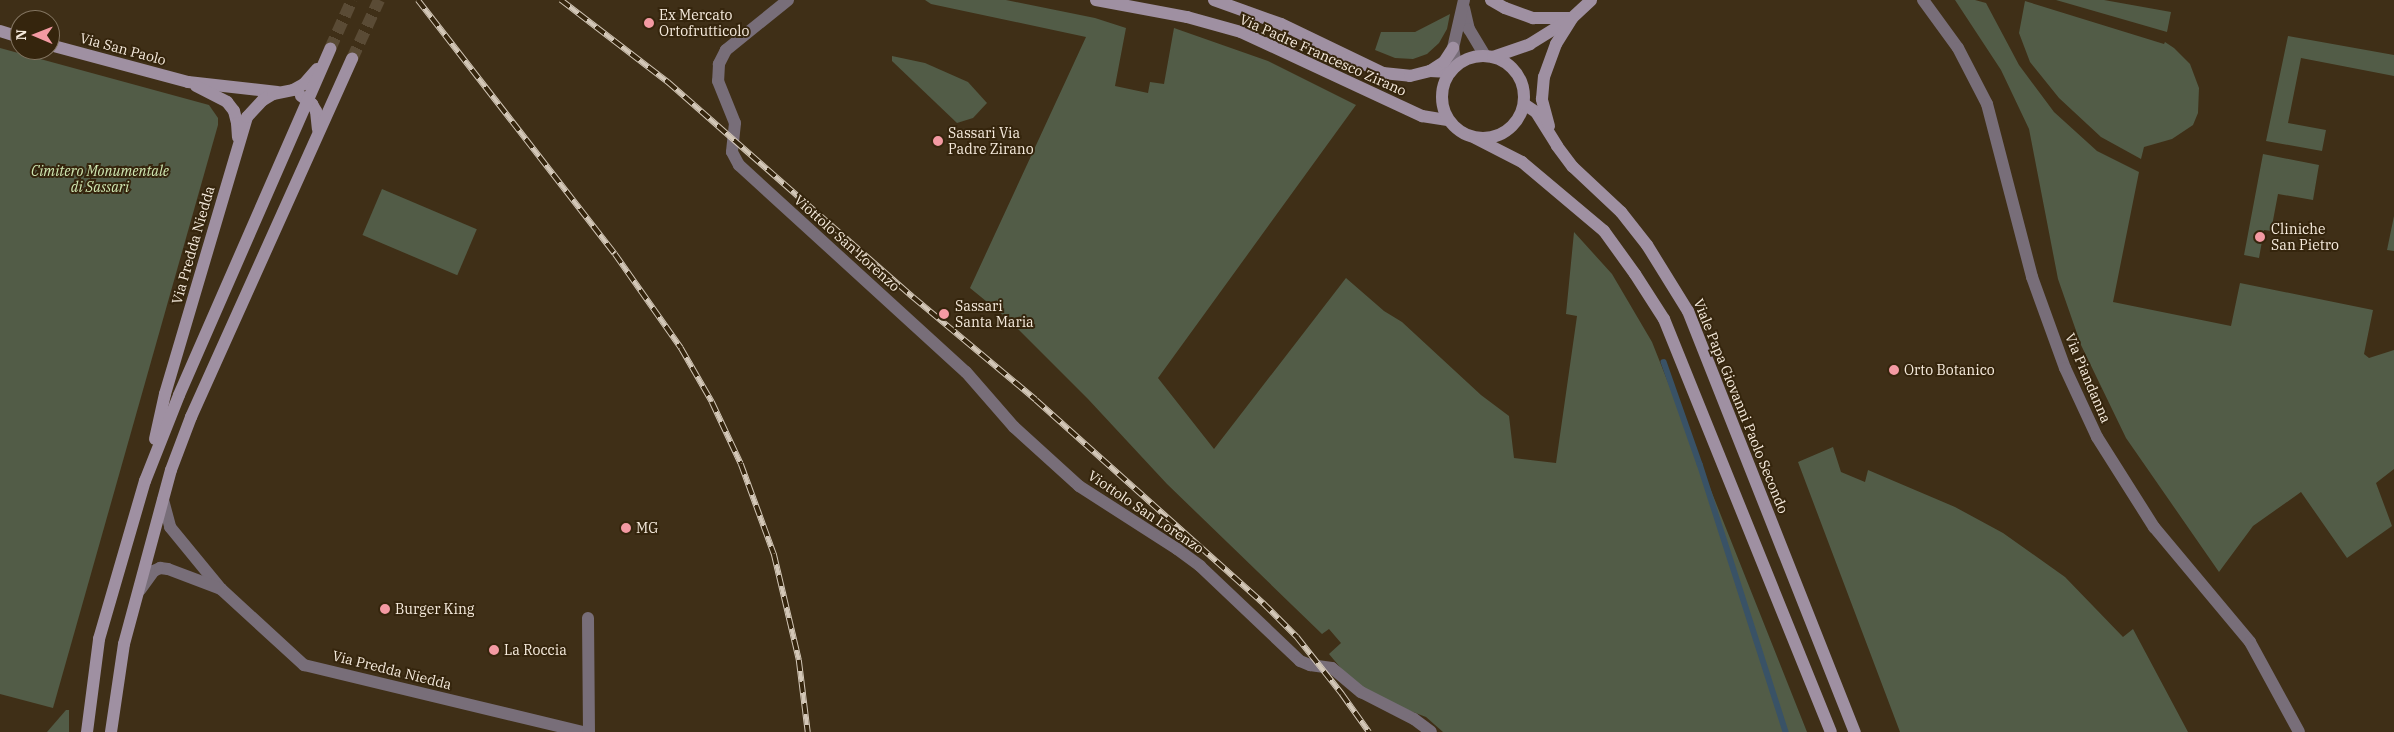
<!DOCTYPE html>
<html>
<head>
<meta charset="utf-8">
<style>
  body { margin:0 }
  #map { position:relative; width:2394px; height:732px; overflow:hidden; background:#3f2f17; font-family:"IBM Plex Serif",serif }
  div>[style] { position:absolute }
  .green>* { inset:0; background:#525c47; transform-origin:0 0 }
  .stream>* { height:5.5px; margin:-2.75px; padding:0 2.75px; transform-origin:2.75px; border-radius:2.75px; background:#395266 }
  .secondary-tunnel>* { height:12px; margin-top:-6px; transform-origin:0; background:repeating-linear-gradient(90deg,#5a4b35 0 12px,transparent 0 18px) }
  .minor>* { height:12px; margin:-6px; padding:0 6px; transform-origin:6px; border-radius:6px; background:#786e79 }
  .secondary>* { height:12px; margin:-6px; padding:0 6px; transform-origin:6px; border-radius:6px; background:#9f90a2 }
  .secondary>.ring { margin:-6px; padding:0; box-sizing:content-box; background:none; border:12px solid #9f90a2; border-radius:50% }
  .rail>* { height:5.5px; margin-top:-2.75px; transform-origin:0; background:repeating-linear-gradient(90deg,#35250d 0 11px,#d3c7b7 0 22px); box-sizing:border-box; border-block:1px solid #d3c7b7 }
  .dots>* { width:14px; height:14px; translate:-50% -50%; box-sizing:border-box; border:2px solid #35250d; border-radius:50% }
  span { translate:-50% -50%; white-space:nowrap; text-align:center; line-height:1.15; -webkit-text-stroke:4px #35250d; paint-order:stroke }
  .poi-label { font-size:14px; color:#f6ebdd }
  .left { translate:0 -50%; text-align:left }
  .street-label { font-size:14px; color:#f6ebdd }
  .park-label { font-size:14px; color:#d0e8b2; font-style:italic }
  .north { position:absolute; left:10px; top:10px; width:50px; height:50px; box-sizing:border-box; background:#35250d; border:1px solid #827460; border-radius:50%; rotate:271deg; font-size:14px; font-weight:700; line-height:20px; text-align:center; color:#f6ebdd }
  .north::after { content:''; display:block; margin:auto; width:18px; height:22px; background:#f49aa3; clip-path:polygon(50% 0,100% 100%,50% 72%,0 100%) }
</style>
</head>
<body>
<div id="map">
  <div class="green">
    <div style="clip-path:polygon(925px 0,1006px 0,1095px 18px,1126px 28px,1115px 86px,1148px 93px,1150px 82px,1164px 84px,1174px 28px,1268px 61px,1356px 105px,1158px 378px,1214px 449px,1346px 278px,1384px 311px,1402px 322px,1481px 395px,1509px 416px,1514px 458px,1556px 463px,1577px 316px,1566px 314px,1574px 232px,1612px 274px,1652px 342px,1807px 732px,1443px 732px,1426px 717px,1361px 692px,1329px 654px,1341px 643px,1329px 629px,1322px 634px,1167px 484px,1088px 399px,1008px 319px,970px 288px,1086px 37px,931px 4px)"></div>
    <div style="clip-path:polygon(1955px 0,1975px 0,1986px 3px,2019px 65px,2054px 112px,2097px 151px,2139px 172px,2113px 302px,2231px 326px,2240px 283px,2373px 310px,2364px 354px,2369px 358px,2394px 350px,2394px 469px,2376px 483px,2392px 526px,2347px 558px,2301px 492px,2253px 526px,2219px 572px,2126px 438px,2081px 345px,2058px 279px,2029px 129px,2001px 70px)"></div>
    <div style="clip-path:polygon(2056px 0,2104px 0,2171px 12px,2167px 32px)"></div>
    <div style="clip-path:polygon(2025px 1px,2164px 44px,2165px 42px,2174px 48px,2190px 64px,2199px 88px,2198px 113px,2193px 125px,2172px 139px,2144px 147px,2141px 159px,2101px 137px,2059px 98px,2030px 62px,2019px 33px)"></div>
    <div style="clip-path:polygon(1450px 14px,1447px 29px,1439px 43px,1427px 54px,1413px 59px,1395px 58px,1375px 50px,1381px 32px,1415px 32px)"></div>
    <div style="clip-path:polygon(2288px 36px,2394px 55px,2394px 76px,2301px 58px,2288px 123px,2326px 130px,2322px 151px,2266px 141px)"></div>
    <div style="clip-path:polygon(0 48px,209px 105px,218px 118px,218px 125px,53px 708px,0 694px)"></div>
    <div style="clip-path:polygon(892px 56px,925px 63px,968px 82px,987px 103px,973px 118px,957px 123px,892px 61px)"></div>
    <div style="clip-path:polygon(2263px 154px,2319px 165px,2313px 200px,2278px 194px,2271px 231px,2264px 230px,2259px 258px,2244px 255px)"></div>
    <div style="left:382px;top:189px;width:103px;height:50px;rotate:23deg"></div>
    <div style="clip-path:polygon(2394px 216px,2394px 251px,2387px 250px)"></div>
    <div style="clip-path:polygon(1833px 447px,1841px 472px,1865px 482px,1868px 470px,1955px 507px,2003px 533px,2065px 577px,2123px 637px,2133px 629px,2188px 732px,1900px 732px,1798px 462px)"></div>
    <div style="clip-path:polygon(66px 710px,69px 710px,69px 732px,47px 732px)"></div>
  </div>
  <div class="stream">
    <div style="left:1664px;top:362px;width:108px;rotate:70.6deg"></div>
    <div style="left:1700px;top:464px;width:281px;rotate:72.2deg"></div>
  </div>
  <div class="secondary-tunnel">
    <div style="left:330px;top:49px;width:54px;rotate:-65.8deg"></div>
    <div style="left:352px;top:59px;width:65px;rotate:-65.4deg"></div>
  </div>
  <div class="minor">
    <div style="left:788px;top:0;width:80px;rotate:141.1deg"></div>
    <div style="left:726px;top:50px;width:16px;rotate:117deg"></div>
    <div style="left:719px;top:64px;width:17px;rotate:93deg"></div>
    <div style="left:718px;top:81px;width:45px;rotate:68deg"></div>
    <div style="left:735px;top:123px;width:29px;rotate:96deg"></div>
    <div style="left:732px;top:152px;width:15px;rotate:62deg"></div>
    <div style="left:739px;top:165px;width:307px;rotate:42.4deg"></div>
    <div style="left:966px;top:372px;width:73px;rotate:48.9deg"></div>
    <div style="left:1014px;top:427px;width:88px;rotate:42.2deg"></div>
    <div style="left:1079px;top:486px;width:117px;rotate:32.7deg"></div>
    <div style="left:1177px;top:549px;width:29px;rotate:36deg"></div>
    <div style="left:1200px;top:566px;width:138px;rotate:43.5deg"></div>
    <div style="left:1300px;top:661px;width:11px;rotate:22deg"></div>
    <div style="left:1310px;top:665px;width:22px;rotate:8deg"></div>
    <div style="left:1332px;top:668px;width:38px;rotate:40deg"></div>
    <div style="left:1361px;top:692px;width:59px;rotate:27deg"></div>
    <div style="left:1414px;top:719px;width:21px;rotate:37deg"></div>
    <div style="left:1923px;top:0;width:59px;rotate:53.9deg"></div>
    <div style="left:1958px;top:48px;width:63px;rotate:62.6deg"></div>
    <div style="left:1987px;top:104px;width:179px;rotate:75.4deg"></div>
    <div style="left:2032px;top:277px;width:97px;rotate:70.1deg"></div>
    <div style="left:2065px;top:368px;width:76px;rotate:65.1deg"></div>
    <div style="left:2097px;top:437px;width:107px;rotate:57.7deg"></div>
    <div style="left:2154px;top:527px;width:150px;rotate:50.1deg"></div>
    <div style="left:2250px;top:642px;width:102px;rotate:61.4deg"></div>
    <div style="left:1464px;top:8px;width:22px;rotate:77deg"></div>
    <div style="left:1469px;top:29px;width:31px;rotate:59deg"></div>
    <div style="left:1456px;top:66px;width:18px;rotate:-99deg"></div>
    <div style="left:1453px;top:48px;width:49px;rotate:-77.1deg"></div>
    <div style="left:163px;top:500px;width:28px;rotate:75deg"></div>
    <div style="left:170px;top:527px;width:80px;rotate:50.6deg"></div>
    <div style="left:221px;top:589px;width:113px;rotate:42.5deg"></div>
    <div style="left:304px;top:665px;width:287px;rotate:13.5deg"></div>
    <div style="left:140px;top:590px;width:24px;rotate:-54deg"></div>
    <div style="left:154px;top:571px;width:7px;rotate:-27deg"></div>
    <div style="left:160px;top:568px;width:8px;rotate:7deg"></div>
    <div style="left:168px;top:569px;width:57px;rotate:20.7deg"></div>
    <div style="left:588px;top:618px;width:114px;rotate:89.5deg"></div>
  </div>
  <div class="secondary">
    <div style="left:1096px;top:0;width:93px;rotate:10.6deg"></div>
    <div style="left:1187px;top:17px;width:56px;rotate:15.5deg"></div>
    <div style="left:1241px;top:32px;width:200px;rotate:24.9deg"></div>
    <div style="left:1422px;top:116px;width:26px;rotate:9deg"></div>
    <div style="left:1214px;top:0;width:71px;rotate:19.7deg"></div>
    <div style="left:1281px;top:24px;width:113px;rotate:25.7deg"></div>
    <div style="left:1383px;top:73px;width:27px;rotate:6deg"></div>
    <div style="left:1410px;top:76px;width:21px;rotate:-14deg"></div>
    <div style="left:1430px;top:71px;width:20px;rotate:3deg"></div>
    <div style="left:1491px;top:0;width:16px;rotate:30deg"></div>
    <div style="left:1505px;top:8px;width:30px;rotate:20deg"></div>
    <div style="left:1533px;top:18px;width:39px"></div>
    <div style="left:0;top:31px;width:21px;rotate:17deg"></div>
    <div style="left:50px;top:45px;width:143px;rotate:15deg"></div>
    <div style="left:188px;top:82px;width:90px;rotate:6.4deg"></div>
    <div class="ring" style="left:1442px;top:56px;width:70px;height:70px"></div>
    <div style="left:1493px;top:57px;width:39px;rotate:-19deg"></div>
    <div style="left:1530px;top:44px;width:49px;rotate:-31.8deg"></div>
    <div style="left:1572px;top:18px;width:26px;rotate:-43deg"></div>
    <div style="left:1430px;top:71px;width:17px;rotate:-33deg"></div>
    <div style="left:1444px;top:62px;width:17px;rotate:-57deg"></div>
    <div style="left:196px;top:86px;width:35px;rotate:27deg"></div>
    <div style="left:227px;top:102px;width:11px;rotate:52deg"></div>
    <div style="left:234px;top:111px;width:12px;rotate:76deg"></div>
    <div style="left:237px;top:123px;width:14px;rotate:86deg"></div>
    <div style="left:301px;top:96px;width:14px;rotate:36deg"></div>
    <div style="left:312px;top:104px;width:8px;rotate:60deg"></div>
    <div style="left:316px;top:111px;width:18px;rotate:84deg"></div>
    <div style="left:1524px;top:104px;width:14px;rotate:34deg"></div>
    <div style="left:1536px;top:112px;width:40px;rotate:58deg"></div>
    <div style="left:1557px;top:146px;width:26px;rotate:53deg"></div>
    <div style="left:1573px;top:167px;width:66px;rotate:43.2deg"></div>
    <div style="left:1621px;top:212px;width:42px;rotate:51.8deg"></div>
    <div style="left:1647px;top:245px;width:78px;rotate:58.2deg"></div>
    <div style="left:1688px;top:311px;width:453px;rotate:68.4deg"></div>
    <div style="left:1549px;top:126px;width:28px;rotate:-105deg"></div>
    <div style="left:1542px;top:99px;width:22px;rotate:-85deg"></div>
    <div style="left:1544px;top:77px;width:35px;rotate:-70deg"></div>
    <div style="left:1556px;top:44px;width:31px;rotate:-58deg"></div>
    <div style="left:1475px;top:138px;width:53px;rotate:27.1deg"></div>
    <div style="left:1522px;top:162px;width:107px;rotate:40.1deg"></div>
    <div style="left:1604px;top:231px;width:53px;rotate:54.2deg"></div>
    <div style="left:1635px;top:274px;width:54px;rotate:57.2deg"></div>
    <div style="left:1664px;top:319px;width:445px;rotate:68deg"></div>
    <div style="left:155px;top:439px;width:46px;rotate:-77.5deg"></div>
    <div style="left:165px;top:394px;width:289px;rotate:-73.5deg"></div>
    <div style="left:247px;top:117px;width:23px;rotate:-47deg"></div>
    <div style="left:263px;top:100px;width:12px;rotate:-31deg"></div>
    <div style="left:273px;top:94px;width:20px;rotate:-11deg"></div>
    <div style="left:293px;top:90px;width:13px;rotate:-29deg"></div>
    <div style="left:304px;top:84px;width:20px;rotate:-49deg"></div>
    <div style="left:87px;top:732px;width:94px;rotate:-82.6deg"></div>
    <div style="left:99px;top:639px;width:165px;rotate:-73.8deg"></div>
    <div style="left:145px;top:481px;width:92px;rotate:-68.4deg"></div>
    <div style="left:179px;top:395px;width:378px;rotate:-66.4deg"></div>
    <div style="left:111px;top:732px;width:89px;rotate:-81.6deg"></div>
    <div style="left:124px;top:644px;width:180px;rotate:-74.9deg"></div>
    <div style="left:171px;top:470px;width:57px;rotate:-69.3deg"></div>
    <div style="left:191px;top:417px;width:393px;rotate:-65.8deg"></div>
  </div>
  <div class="rail">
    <div style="left:418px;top:0;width:321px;rotate:52.2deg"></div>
    <div style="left:615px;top:254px;width:115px;rotate:54.9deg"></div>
    <div style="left:681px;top:348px;width:62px;rotate:60.1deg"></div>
    <div style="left:712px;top:402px;width:68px;rotate:64.9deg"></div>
    <div style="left:741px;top:464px;width:96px;rotate:69.9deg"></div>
    <div style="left:774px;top:554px;width:109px;rotate:76.7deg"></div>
    <div style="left:799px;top:660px;width:73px;rotate:82.9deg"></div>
    <div style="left:561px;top:0;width:135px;rotate:37.5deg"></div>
    <div style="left:668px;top:82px;width:326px;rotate:41.3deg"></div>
    <div style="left:913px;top:297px;width:160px;rotate:39.9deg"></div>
    <div style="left:1036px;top:400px;width:305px;rotate:41.8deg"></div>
    <div style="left:1263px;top:603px;width:48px;rotate:45deg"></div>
    <div style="left:1297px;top:637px;width:73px;rotate:51.7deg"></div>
    <div style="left:1342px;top:694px;width:47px;rotate:54.6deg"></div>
  </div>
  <div class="dots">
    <div style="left:649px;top:23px;background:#f49aa3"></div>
    <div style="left:938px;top:141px;background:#f49aa3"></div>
    <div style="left:2260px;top:237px;background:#f49aa3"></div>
    <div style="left:944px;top:314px;background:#f49aa3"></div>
    <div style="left:1894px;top:370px;background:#f49aa3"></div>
    <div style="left:626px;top:528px;background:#f49aa3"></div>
    <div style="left:385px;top:609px;background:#f49aa3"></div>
    <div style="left:494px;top:650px;background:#f49aa3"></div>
  </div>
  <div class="poi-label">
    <span class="left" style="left:659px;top:23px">Ex Mercato<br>Ortofrutticolo</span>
    <span class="left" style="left:948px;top:141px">Sassari Via<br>Padre Zirano</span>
    <span class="left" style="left:2271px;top:237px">Cliniche<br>San Pietro</span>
    <span class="left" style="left:955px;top:314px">Sassari<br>Santa Maria</span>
    <span class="left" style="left:1904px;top:370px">Orto Botanico</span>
    <span class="left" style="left:636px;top:528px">MG</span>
    <span class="left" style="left:395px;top:609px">Burger King</span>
    <span class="left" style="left:504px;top:650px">La Roccia</span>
  </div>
  <div class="street-label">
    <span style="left:123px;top:49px;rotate:15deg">Via San Paolo</span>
    <span style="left:1323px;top:55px;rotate:24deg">Via Padre Francesco Zirano</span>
    <span style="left:847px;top:243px;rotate:42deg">Viottolo San Lorenzo</span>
    <span style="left:193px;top:245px;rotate:-74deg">Via Predda Niedda</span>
    <span style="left:2088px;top:378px;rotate:67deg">Via Piandanna</span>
    <span style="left:1741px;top:406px;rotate:68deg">Viale Papa Giovanni Paolo Secondo</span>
    <span style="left:1146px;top:512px;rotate:34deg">Viottolo San Lorenzo</span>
    <span style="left:392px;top:670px;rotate:14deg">Via Predda Niedda</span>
  </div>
  <div class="park-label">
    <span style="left:100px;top:179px">Cimitero Monumentale<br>di Sassari</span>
  </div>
  <div class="north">N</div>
</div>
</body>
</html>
